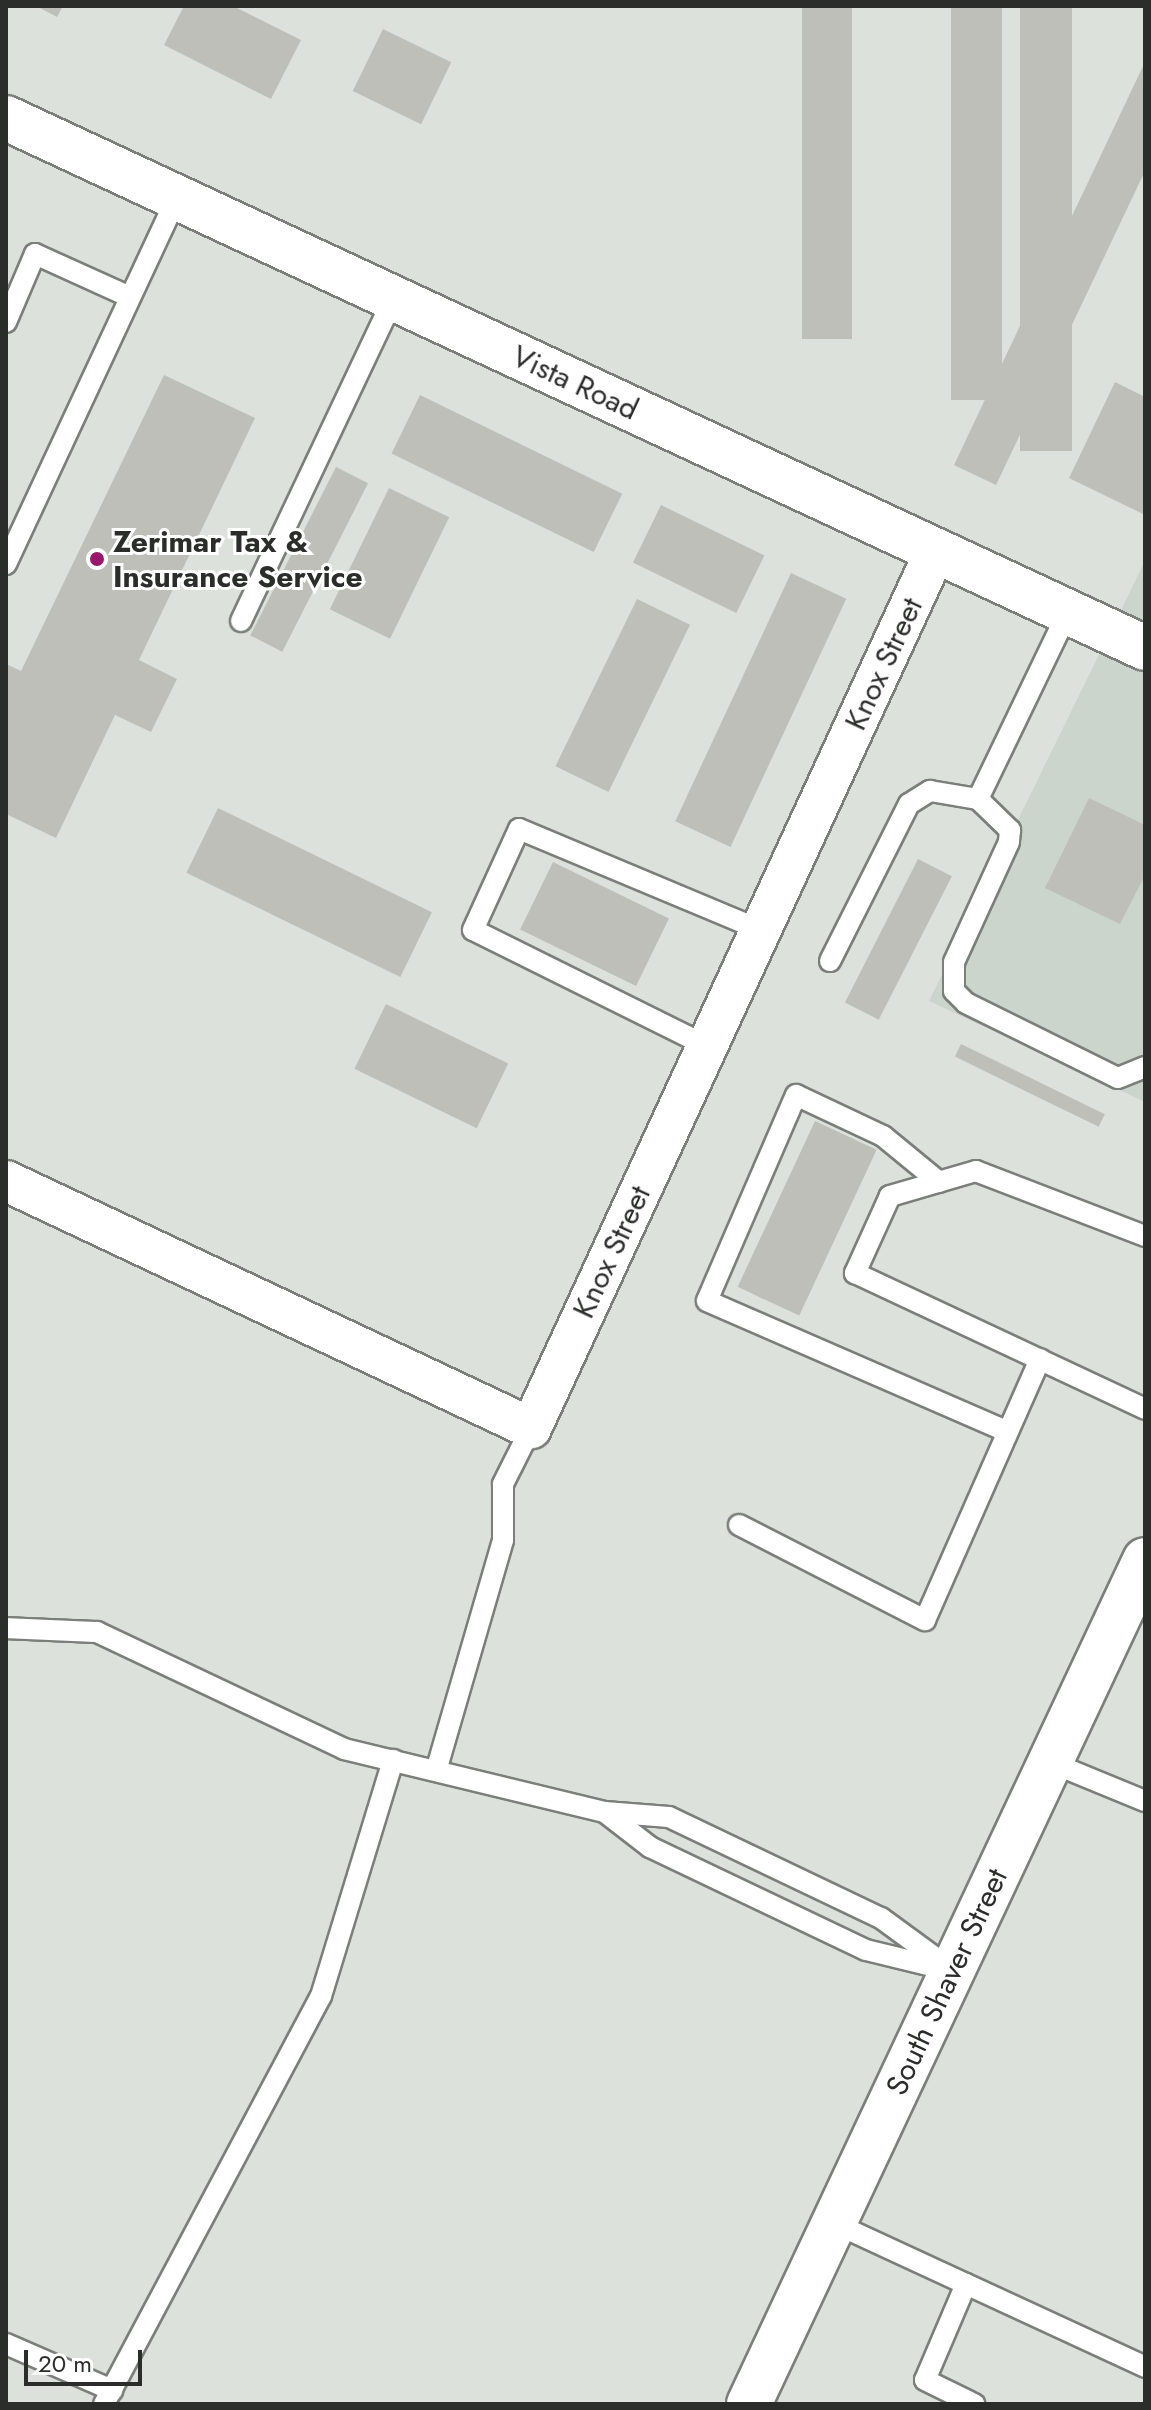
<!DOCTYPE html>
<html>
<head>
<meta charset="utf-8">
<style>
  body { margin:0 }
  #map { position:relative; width:1151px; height:2410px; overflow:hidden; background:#dce1dc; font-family:Jost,sans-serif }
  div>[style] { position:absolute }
  .built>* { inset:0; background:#cbd5cb }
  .building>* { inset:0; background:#bebfb9; transform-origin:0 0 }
  .roads { filter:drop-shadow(2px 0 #7a7f7a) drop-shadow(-2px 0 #7a7f7a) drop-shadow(0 2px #7a7f7a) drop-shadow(0 -2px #7a7f7a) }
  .service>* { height:20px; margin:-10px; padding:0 10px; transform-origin:10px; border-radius:10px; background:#fff }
  .minor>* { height:40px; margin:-20px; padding:0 20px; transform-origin:20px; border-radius:20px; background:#fff }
  .tertiary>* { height:44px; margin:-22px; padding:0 22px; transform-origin:22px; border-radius:22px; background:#fff }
  .primary>* { height:44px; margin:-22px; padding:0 22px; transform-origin:22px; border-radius:22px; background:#fff }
  .dots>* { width:22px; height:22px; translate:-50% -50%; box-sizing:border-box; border:4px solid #fff; border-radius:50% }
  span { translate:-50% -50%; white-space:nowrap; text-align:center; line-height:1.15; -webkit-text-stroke:6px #fff; paint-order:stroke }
  .street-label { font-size:30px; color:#2b2d2b }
  .poi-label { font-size:30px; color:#2b2d2b; font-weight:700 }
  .left { translate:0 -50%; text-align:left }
  .frame { position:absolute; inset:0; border:8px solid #2b2d2b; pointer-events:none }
  .scale { position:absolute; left:24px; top:2350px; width:118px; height:36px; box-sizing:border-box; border:4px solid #2b2d2b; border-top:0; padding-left:10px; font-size:24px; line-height:28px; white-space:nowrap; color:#2b2d2b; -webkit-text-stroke:6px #fff; paint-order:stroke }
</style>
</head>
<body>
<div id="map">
  <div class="built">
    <div style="clip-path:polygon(1145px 561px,1145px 1102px,929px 1001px)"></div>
  </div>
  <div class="building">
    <div style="clip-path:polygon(36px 6px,63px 6px,57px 17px)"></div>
    <div style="clip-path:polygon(184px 6px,233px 6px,301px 40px,271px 99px,164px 45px)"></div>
    <div style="left:802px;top:6px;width:50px;height:333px"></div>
    <div style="left:951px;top:6px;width:51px;height:394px"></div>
    <div style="left:1020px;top:6px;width:52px;height:445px"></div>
    <div style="left:383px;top:29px;width:76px;height:69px;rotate:26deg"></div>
    <div style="clip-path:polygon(1145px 62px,1145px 171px,996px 485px,954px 465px)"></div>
    <div style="clip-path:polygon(164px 375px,255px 418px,139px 660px,177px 679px,151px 732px,115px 715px,56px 838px,6px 814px,6px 664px,21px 671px)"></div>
    <div style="clip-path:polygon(1115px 382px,1145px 397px,1145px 515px,1069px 478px)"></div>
    <div style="left:420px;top:395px;width:225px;height:65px;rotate:26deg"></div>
    <div style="left:336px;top:467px;width:36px;height:189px;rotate:27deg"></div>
    <div style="left:389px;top:488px;width:67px;height:135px;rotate:26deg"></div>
    <div style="left:661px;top:505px;width:115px;height:64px;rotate:26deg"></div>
    <div style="left:791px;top:573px;width:61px;height:274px;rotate:25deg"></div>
    <div style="left:637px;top:599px;width:59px;height:186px;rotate:26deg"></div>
    <div style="clip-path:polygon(1089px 798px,1145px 825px,1145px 875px,1120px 924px,1045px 888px)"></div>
    <div style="left:218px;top:808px;width:238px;height:72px;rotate:26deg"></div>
    <div style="left:918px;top:859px;width:38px;height:161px;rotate:27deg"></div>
    <div style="left:553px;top:862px;width:129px;height:75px;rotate:26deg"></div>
    <div style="left:386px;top:1004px;width:136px;height:72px;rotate:26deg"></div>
    <div style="left:961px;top:1044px;width:160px;height:14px;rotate:26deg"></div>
    <div style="left:815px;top:1121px;width:68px;height:183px;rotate:25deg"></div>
  </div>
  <div class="roads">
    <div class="service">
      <div style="left:6px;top:322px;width:74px;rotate:-66.9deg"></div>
      <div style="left:35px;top:254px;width:104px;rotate:24.4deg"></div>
      <div style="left:6px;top:564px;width:404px;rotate:-65deg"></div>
      <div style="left:241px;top:621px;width:356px;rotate:-64.7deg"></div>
      <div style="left:978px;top:799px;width:45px;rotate:44.1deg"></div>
      <div style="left:1010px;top:830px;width:12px;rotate:95deg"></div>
      <div style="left:1009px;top:842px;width:132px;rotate:114.6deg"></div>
      <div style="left:954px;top:962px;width:29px;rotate:90deg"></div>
      <div style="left:954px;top:991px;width:17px;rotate:45deg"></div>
      <div style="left:966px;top:1003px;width:169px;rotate:26.3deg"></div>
      <div style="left:1118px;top:1078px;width:29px;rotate:-22deg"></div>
      <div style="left:830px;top:961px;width:176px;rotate:-63.3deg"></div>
      <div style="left:909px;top:804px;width:25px;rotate:-32deg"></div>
      <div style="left:930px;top:791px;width:49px;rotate:9.5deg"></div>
      <div style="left:978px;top:799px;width:208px;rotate:-64.3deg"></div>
      <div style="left:707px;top:1046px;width:261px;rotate:-153.6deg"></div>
      <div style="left:473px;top:930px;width:111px;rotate:-65.5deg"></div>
      <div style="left:519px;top:829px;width:262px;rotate:22.7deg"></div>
      <div style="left:939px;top:1182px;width:72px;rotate:-140.6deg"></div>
      <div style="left:883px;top:1136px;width:96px;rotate:-154.8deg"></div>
      <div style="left:796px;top:1095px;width:224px;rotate:113.4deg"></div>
      <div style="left:707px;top:1301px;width:326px;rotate:23.5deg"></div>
      <div style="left:1145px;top:1236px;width:181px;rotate:-159deg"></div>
      <div style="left:976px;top:1171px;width:90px;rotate:163.8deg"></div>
      <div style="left:890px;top:1196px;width:85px;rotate:114.4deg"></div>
      <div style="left:855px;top:1273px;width:320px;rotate:25.1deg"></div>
      <div style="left:739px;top:1525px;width:209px;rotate:27.1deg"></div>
      <div style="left:925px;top:1620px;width:285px;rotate:-66.2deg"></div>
      <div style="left:6px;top:1628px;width:91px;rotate:2.5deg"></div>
      <div style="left:97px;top:1632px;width:273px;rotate:25.3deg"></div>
      <div style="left:344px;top:1749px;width:268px;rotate:13.6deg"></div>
      <div style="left:605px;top:1812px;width:64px;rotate:4.5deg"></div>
      <div style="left:669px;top:1817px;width:235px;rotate:25.5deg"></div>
      <div style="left:881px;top:1918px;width:88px;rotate:36.2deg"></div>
      <div style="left:1050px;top:1762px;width:103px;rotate:22.3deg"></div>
      <div style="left:436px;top:1771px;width:241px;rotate:-73.8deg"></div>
      <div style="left:503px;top:1540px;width:56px;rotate:-90deg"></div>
      <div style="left:503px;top:1484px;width:63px;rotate:-63.4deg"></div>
      <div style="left:606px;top:1813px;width:56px;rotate:37.7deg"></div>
      <div style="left:650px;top:1847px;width:239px;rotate:25.5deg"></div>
      <div style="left:866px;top:1950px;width:80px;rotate:13.7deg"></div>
      <div style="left:834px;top:2223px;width:343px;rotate:24.8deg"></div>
      <div style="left:966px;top:2284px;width:104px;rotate:113.1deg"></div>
      <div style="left:925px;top:2380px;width:55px;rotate:26.1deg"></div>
      <div style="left:6px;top:2344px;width:116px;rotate:23.5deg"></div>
      <div style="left:104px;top:2404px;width:462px;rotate:-62deg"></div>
      <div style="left:321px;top:1996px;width:247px;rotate:-73deg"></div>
    </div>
    <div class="minor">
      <div style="left:6px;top:1181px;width:580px;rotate:25.2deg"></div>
      <div style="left:531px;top:1428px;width:967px;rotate:-65.24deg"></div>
    </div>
    <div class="tertiary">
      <div style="left:6px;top:118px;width:1256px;rotate:24.95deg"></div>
    </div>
    <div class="primary">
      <div style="left:749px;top:2404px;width:932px;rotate:-64.86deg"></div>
    </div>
  </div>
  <div class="dots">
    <div style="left:97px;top:559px;background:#98176d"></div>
  </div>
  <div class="street-label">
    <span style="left:575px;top:383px;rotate:25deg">Vista Road</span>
    <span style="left:884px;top:664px;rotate:-65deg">Knox Street</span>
    <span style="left:612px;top:1252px;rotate:-65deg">Knox Street</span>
    <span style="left:947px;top:1982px;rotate:-65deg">South Shaver Street</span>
  </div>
  <div class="poi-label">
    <span class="left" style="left:113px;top:559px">Zerimar Tax &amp;<br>Insurance Service</span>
  </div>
  <div class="frame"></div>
  <div class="scale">20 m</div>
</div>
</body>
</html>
